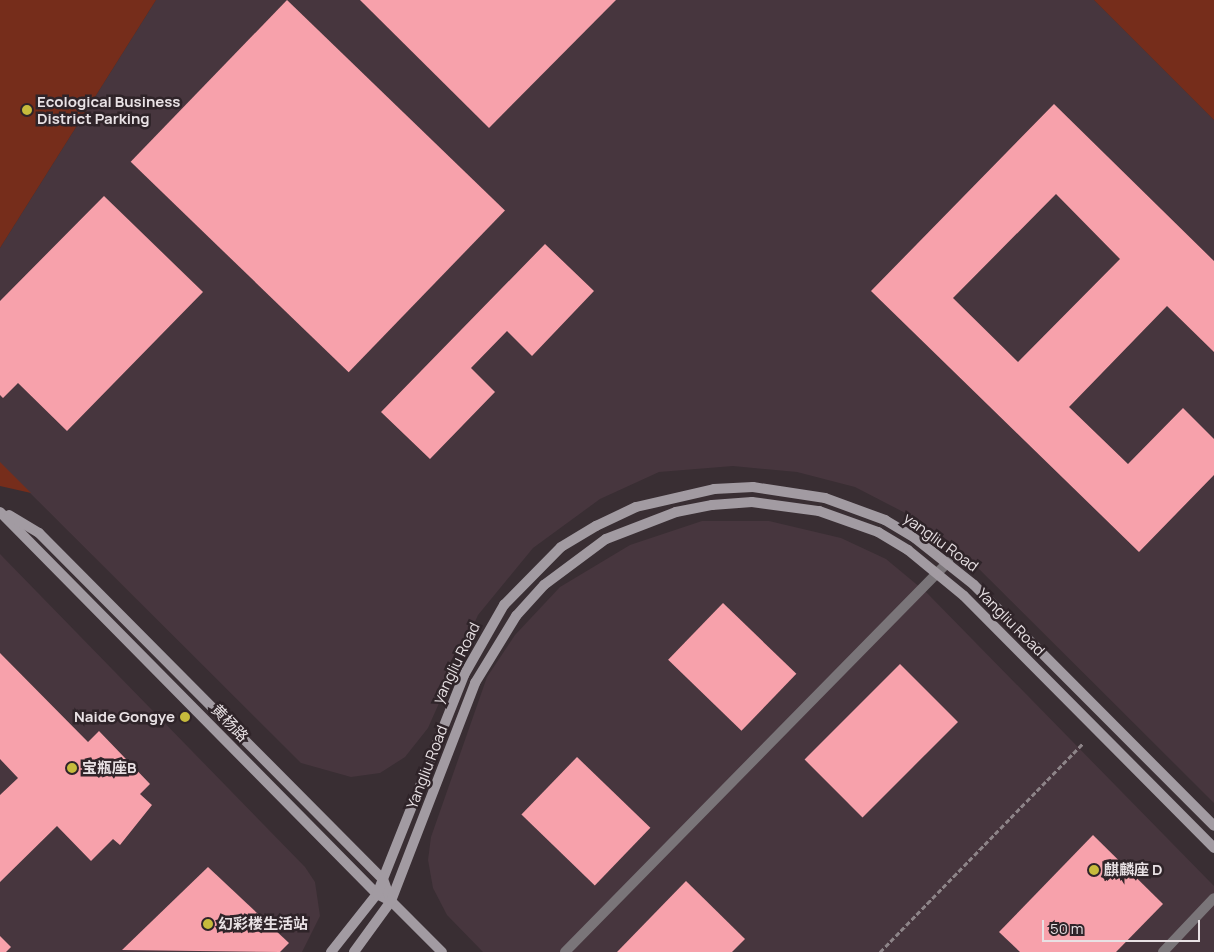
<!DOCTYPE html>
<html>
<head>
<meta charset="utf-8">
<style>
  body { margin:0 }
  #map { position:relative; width:1214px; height:952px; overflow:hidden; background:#392e33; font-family:Manrope,"Noto Sans SC",sans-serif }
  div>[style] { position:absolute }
  .built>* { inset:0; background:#47363e }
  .green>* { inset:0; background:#762d1b }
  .building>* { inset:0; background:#f7a1ab; transform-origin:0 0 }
  .path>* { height:3px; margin-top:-1.5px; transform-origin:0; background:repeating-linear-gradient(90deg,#8d8488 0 5px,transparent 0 7.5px) }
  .lane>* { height:10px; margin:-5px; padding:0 5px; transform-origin:5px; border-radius:5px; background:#7a7579 }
  .secondary>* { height:10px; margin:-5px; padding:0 5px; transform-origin:5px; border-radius:5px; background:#a29ba2 }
  .dots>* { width:14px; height:14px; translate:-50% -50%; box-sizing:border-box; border:2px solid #2f2429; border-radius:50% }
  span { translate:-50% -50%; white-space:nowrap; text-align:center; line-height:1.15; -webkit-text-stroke:5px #2f2429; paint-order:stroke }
  .poi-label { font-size:15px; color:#e8e1e4; font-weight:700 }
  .left { translate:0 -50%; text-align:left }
  .right { translate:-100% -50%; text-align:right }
  .street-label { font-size:15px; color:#e8e1e4 }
  .scale { position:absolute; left:1042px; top:920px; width:158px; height:22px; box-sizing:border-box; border:2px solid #e8e1e4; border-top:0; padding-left:6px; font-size:15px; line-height:18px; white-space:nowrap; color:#e8e1e4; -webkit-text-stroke:4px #2f2429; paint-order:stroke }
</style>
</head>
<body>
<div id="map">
  <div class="built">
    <div style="clip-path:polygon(156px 0,1094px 0,1214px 120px,1214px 803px,960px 550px,911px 516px,855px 487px,797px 472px,733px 466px,659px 472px,600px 499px,533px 548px,478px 615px,428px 728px,405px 757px,380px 773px,351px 777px,301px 763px,0 463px,0 248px)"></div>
    <div style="clip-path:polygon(702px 521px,769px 521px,841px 538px,886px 559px,927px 593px,1214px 886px,1214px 952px,483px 952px,447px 915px,433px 888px,428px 860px,431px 837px,487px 677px,515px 635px,560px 587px,630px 545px)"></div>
    <div style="clip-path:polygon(0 554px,305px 867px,315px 882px,320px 916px,302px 952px,0 952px)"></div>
  </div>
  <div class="green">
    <div style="clip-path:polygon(0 0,156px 0,0 248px)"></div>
    <div style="clip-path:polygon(1094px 0,1214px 0,1214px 120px)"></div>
    <div style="clip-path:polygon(0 462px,31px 493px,0 486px)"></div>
  </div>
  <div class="building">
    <div style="left:287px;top:0;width:303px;height:225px;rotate:44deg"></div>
    <div style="clip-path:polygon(360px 0,616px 0,489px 128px)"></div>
    <div style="clip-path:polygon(evenodd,1054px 104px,1214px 261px,1214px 352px,1167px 306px,1069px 407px,1128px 464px,1183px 408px,1214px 439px,1214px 475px,1139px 552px,871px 291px,1054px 104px,1056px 194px,1120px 259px,1018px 362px,953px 298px,1056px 194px)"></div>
    <div style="clip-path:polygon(104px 196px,203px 292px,67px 431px,18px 383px,3px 398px,0 395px,0 301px)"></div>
    <div style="clip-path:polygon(545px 244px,594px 291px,532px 356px,507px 331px,471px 368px,495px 392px,430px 459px,381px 412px)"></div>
    <div style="left:723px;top:603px;width:102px;height:79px;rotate:44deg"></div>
    <div style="clip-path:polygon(0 653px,88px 742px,99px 731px,150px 784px,140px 794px,152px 805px,120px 845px,113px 839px,91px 861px,57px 826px,0 882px,0 795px,18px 778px,0 759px)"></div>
    <div style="left:900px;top:664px;width:82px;height:135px;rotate:45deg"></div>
    <div style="left:577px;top:757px;width:102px;height:80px;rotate:44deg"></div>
    <div style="clip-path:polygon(1093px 835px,1163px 904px,1116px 952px,1020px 952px,999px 932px)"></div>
    <div style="clip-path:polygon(208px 867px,289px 943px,280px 952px,122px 950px)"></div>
    <div style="clip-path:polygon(686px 881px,745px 939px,732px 952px,617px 952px)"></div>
    <div style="clip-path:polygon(0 936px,11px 947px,6px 952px,0 952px)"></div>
  </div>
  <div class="path">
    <div style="left:880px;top:952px;width:291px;rotate:-45.8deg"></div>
  </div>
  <div class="lane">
    <div style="left:565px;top:952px;width:547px;rotate:-45.52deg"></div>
    <div style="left:1163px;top:952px;width:74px;rotate:-46.6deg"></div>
  </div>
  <div class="secondary">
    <div style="left:0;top:512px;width:537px;rotate:45.38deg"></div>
    <div style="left:377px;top:894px;width:16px;rotate:27deg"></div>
    <div style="left:391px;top:901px;width:72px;rotate:45deg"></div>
    <div style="left:9px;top:515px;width:35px;rotate:31deg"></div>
    <div style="left:39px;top:533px;width:488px;rotate:45.2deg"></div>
    <div style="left:383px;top:879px;width:23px;rotate:70deg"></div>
    <div style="left:331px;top:952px;width:74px;rotate:-51.6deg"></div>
    <div style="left:377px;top:894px;width:236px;rotate:-68.3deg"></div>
    <div style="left:464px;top:675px;width:81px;rotate:-60.3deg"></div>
    <div style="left:504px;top:605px;width:81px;rotate:-45.5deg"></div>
    <div style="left:561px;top:547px;width:41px;rotate:-31deg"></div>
    <div style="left:596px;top:526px;width:44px;rotate:-25.4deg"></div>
    <div style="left:636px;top:507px;width:80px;rotate:-13deg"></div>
    <div style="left:714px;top:489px;width:39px;rotate:-3deg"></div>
    <div style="left:753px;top:487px;width:73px;rotate:8.7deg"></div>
    <div style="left:825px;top:498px;width:64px;rotate:20.1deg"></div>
    <div style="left:885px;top:520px;width:35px;rotate:31deg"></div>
    <div style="left:915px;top:538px;width:75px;rotate:38.5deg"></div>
    <div style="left:974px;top:585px;width:340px;rotate:45.1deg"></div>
    <div style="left:354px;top:952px;width:63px;rotate:-54deg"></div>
    <div style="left:391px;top:901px;width:234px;rotate:-68.9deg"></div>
    <div style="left:475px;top:683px;width:79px;rotate:-58.5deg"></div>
    <div style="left:516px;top:616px;width:42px;rotate:-47.9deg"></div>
    <div style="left:544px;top:585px;width:77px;rotate:-36.6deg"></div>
    <div style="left:606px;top:539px;width:75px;rotate:-21.1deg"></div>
    <div style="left:676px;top:512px;width:37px;rotate:-11deg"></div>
    <div style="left:712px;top:505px;width:40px;rotate:-4.3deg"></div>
    <div style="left:752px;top:502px;width:68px;rotate:7.7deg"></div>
    <div style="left:819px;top:511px;width:63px;rotate:19.6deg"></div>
    <div style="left:878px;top:532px;width:35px;rotate:31deg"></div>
    <div style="left:908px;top:550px;width:72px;rotate:39.4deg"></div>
    <div style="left:964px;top:596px;width:355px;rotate:45.2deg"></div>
  </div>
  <div class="dots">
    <div style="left:27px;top:110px;background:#c7bb3c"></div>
    <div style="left:185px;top:717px;background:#c7bb3c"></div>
    <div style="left:72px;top:768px;background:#c7bb3c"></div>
    <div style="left:1094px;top:870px;background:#c7bb3c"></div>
    <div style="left:208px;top:924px;background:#c7bb3c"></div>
  </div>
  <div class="poi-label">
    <span class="left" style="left:37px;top:110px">Ecological Business<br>District Parking</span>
    <span class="right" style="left:175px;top:717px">Naide Gongye</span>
    <span class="left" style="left:82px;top:768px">宝瓶座B</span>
    <span class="left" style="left:1104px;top:870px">麒麟座 D</span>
    <span class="left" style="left:218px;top:924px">幻彩楼生活站</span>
  </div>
  <div class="street-label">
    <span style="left:941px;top:542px;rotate:36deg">yangliu Road</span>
    <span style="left:1011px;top:622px;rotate:45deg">Yangliu Road</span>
    <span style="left:456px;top:663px;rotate:-64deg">yangliu Road</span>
    <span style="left:230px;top:723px;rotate:46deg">黄杨路</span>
    <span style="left:427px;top:767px;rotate:-69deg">Yangliu Road</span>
  </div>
  <div class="scale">50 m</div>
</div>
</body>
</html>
